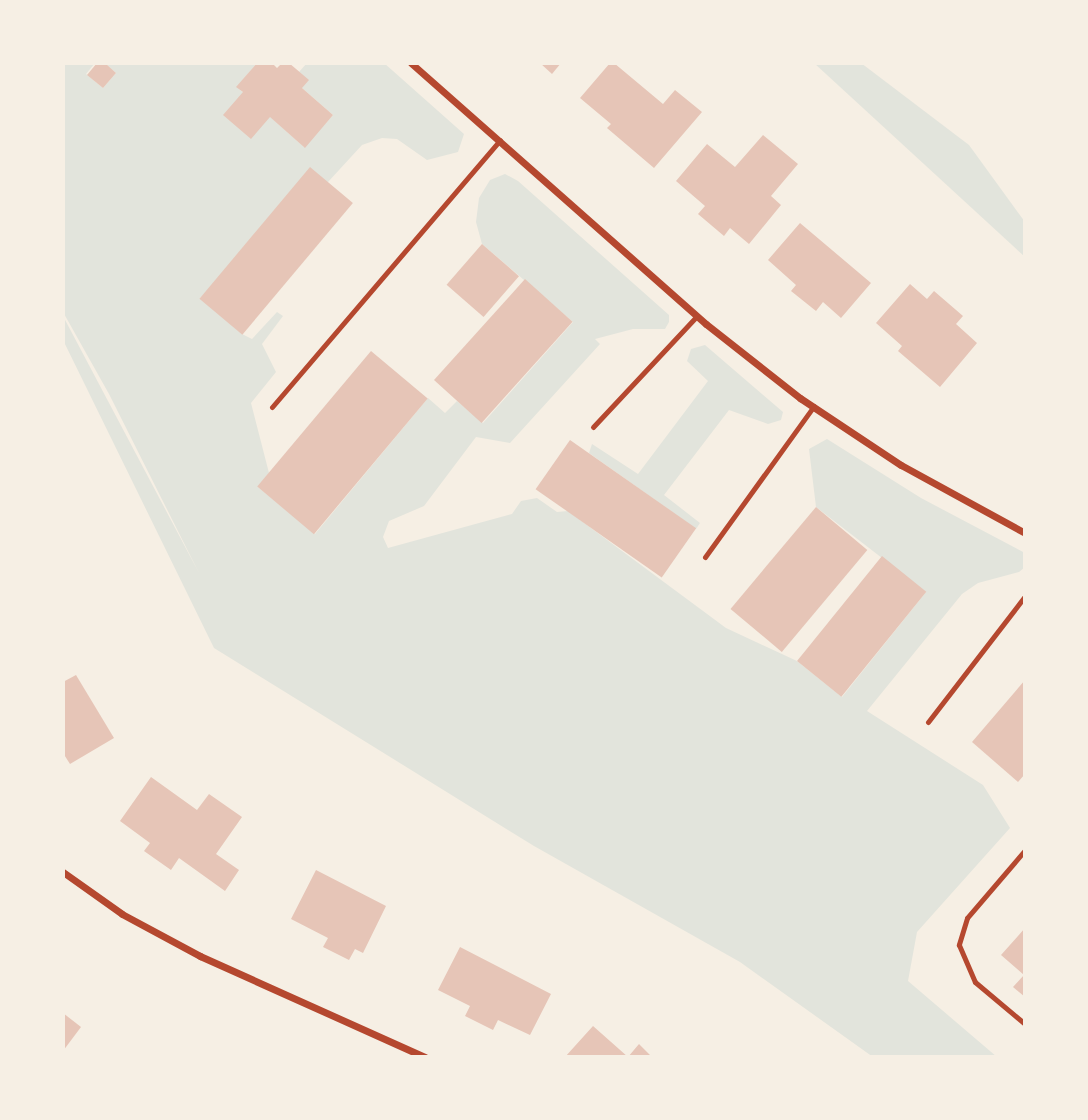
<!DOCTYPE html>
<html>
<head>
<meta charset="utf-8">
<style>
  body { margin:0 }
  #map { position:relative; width:1088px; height:1120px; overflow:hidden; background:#f6efe4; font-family:"Exo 2",sans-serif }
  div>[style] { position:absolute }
  .green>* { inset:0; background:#e2e4dc }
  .building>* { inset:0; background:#e6c5b7; transform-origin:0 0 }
  .service>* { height:5px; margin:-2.5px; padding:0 2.5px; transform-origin:2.5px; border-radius:2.5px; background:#b5482f }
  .minor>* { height:7px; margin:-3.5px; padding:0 3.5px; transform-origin:3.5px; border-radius:3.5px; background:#b5482f }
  span { translate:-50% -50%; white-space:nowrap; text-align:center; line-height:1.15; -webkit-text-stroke:7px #f6efe4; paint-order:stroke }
  .frame { position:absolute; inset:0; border:65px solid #f6efe4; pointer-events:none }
</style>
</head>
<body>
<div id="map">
  <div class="green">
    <div style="clip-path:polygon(63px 63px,95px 63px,86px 74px,103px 88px,116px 73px,105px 63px,210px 65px,257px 63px,237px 87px,304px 147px,333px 115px,302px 88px,299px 72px,307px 63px,384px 63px,464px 134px,458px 152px,427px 160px,397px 139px,382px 138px,362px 145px,328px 182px,200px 298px,242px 334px,252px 339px,277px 312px,283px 316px,262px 344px,276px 372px,251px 403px,269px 473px,258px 487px,315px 534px,428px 398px,445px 413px,457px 401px,483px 423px,573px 322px,482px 244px,476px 222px,479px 198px,490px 180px,505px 174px,518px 181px,669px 315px,669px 322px,665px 329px,633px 329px,595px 339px,600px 344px,510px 443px,476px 437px,424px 506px,389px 521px,383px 537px,388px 548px,512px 514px,521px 501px,537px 498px,557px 512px,568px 511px,726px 628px,797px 661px,842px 697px,926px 592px,816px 507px,809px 449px,827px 439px,921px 498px,1025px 553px,1025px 567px,1019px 572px,978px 583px,962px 594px,867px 711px,983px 785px,1010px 828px,917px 932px,908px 981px,997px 1057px,873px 1057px,740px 962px,534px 846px,214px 648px,63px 340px,63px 316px,199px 573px,109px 394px,63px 312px)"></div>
    <div style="clip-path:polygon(814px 63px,861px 63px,969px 145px,1025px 222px,1025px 257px)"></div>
    <div style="clip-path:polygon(705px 345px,783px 412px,781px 420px,768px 424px,729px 410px,664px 495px,700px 523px,696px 529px,589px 453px,592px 444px,638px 474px,708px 381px,687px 361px,691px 349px)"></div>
  </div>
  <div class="building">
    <div style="clip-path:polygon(97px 63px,105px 63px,116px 73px,103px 88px,87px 75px)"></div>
    <div style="clip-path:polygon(257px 63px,272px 63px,277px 68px,282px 63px,289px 63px,309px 80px,302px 88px,333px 115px,305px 148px,270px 117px,251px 139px,223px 115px,243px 92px,236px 87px)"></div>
    <div style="clip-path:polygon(540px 63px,561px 63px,552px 74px)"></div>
    <div style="clip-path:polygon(610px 63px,614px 63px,663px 104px,675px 90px,702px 112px,654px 168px,607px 128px,611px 124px,580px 98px)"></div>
    <div style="clip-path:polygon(763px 135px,798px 164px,771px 196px,781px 205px,749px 244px,730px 228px,724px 236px,698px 214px,705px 206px,676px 181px,707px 144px,735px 167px)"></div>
    <div style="left:310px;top:167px;width:56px;height:172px;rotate:40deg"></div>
    <div style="clip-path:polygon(800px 223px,871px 283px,841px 318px,823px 302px,816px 311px,791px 291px,796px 285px,768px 260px)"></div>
    <div style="left:482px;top:244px;width:49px;height:54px;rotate:41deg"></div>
    <div style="left:525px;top:279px;width:64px;height:136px;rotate:42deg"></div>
    <div style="clip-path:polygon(910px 284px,927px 299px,934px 291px,963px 316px,956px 324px,977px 343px,940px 387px,898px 351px,902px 346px,876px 323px)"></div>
    <div style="left:371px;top:351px;width:74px;height:177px;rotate:40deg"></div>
    <div style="left:570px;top:440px;width:154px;height:60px;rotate:35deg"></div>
    <div style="left:816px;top:507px;width:67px;height:133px;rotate:40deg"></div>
    <div style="left:882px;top:556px;width:57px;height:135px;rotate:39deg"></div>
    <div style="clip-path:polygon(76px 675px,114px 738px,70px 764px,63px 753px,63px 682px)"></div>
    <div style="clip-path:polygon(1025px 680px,1025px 774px,1018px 782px,972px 742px)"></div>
    <div style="clip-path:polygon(151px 777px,197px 810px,209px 794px,242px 817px,216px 854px,239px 870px,225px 891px,179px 858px,171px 870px,144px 851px,150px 843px,120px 821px)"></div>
    <div style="clip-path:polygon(316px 870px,386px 906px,363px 953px,355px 949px,349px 960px,323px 947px,328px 938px,291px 919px)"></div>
    <div style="clip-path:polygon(1025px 928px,1025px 997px,1013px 987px,1024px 975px,1001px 955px)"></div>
    <div style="clip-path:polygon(460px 947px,551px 994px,530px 1035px,498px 1020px,493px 1030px,465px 1016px,470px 1006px,438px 990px)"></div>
    <div style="clip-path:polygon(63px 1013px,81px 1027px,63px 1051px)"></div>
    <div style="clip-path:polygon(593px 1026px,628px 1057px,639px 1044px,652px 1057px,565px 1057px)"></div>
  </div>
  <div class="service">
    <div style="left:272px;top:407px;width:351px;rotate:-49.5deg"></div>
    <div style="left:593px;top:427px;width:152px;rotate:-46.9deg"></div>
    <div style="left:705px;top:557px;width:186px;rotate:-54.2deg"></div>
    <div style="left:928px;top:722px;width:159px;rotate:-52.4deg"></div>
    <div style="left:1025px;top:850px;width:89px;rotate:130.5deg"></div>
    <div style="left:967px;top:918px;width:28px;rotate:107deg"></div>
    <div style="left:959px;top:945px;width:40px;rotate:66.6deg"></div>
    <div style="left:975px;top:982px;width:65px;rotate:40deg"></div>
  </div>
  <div class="minor">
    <div style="left:411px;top:63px;width:394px;rotate:41.5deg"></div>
    <div style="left:706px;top:324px;width:120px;rotate:38.2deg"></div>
    <div style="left:800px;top:398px;width:121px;rotate:33.6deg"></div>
    <div style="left:901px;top:465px;width:141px;rotate:28.7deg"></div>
    <div style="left:63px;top:872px;width:72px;rotate:35.4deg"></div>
    <div style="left:122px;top:914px;width:89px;rotate:28.3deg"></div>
    <div style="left:200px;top:956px;width:247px;rotate:24.2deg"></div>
  </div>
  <div class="frame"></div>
</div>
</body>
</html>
